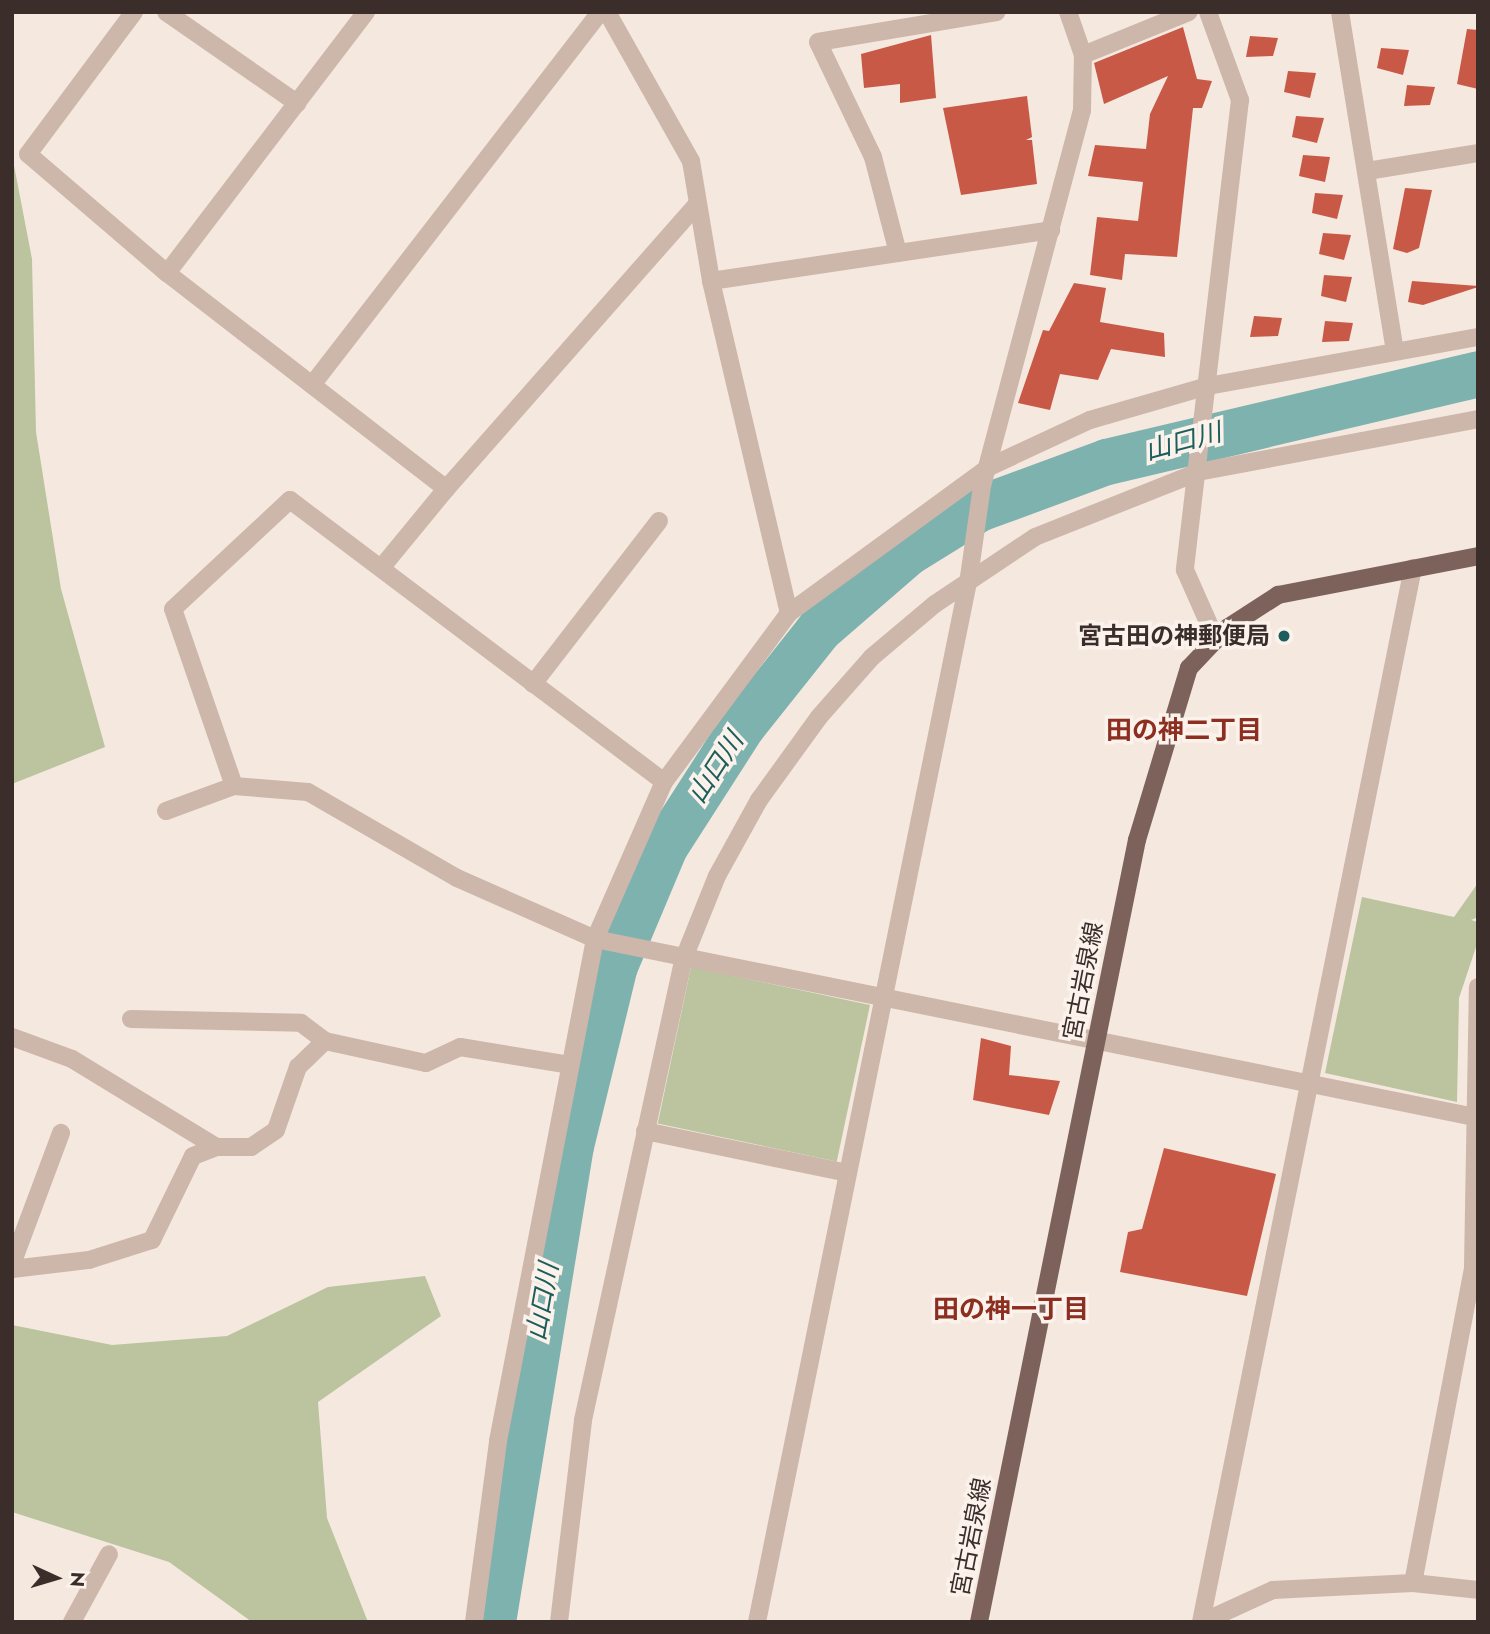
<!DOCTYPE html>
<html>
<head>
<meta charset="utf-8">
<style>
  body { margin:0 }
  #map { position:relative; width:1490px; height:1634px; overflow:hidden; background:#f4e8df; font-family:Jost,"Noto Sans JP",sans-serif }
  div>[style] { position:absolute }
  .green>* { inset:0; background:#bbc49e; transform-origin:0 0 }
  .river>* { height:46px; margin:-23px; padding:0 23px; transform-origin:23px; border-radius:23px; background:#7db2af }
  .building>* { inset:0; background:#c95947 }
  .minor>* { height:18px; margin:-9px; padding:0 9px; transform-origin:9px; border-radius:9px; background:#cdb6aa }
  .major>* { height:18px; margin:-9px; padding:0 9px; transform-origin:9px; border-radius:9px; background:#7c625a }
  .dots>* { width:19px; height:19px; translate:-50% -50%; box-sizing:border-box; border:4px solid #fbf2ec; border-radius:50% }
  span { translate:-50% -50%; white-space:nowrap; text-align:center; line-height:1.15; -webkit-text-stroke:7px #fbf2ec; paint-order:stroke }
  .poi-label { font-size:24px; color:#3a2d2a; font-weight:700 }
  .right { translate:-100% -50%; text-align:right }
  .street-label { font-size:24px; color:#3a2d2a }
  .water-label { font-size:26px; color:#1d5d5b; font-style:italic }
  .neighbourhood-label { font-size:26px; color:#8c2e20; font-weight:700 }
  .frame { position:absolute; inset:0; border:14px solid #3a2d2a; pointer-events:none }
  .north { position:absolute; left:21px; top:1543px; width:70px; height:70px; -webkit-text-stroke:5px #fbf2ec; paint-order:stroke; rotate:94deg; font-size:19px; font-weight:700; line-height:28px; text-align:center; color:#3a2d2a }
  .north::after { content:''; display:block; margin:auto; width:24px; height:32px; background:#3a2d2a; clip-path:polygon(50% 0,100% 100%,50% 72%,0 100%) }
</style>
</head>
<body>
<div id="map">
  <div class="green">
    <div style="clip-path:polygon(12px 155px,32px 259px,36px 432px,61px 589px,105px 747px,12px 784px)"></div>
    <div style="clip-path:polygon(1478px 883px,1478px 917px,1471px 920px,1478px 922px,1478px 941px,1459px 998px,1457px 1102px,1325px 1073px,1362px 897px,1454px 917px)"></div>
    <div style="left:691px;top:967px;width:183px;height:160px;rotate:12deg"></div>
    <div style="clip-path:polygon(425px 1276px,441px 1316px,318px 1402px,327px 1518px,368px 1622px,252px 1622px,169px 1562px,12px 1512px,12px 1325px,112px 1345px,227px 1336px,328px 1287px)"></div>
  </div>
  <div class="river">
    <div style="left:493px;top:1622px;width:482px;rotate:-80.7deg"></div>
    <div style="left:571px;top:1146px;width:185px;rotate:-76.3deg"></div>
    <div style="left:615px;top:966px;width:129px;rotate:-67.2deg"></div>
    <div style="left:665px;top:847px;width:143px;rotate:-57.3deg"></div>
    <div style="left:742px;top:727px;width:125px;rotate:-51.5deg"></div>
    <div style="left:820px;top:629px;width:116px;rotate:-40.8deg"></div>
    <div style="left:908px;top:553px;width:84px;rotate:-31.8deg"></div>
    <div style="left:979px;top:509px;width:136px;rotate:-20.2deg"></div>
    <div style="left:1107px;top:462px;width:381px;rotate:-13.3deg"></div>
  </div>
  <div class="building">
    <div style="clip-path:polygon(1183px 27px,1197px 79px,1212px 81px,1202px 108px,1193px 108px,1177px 257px,1125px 254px,1122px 280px,1090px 275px,1097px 217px,1138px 221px,1143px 182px,1088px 176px,1095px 145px,1146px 149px,1150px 114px,1168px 76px,1104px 104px,1094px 63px)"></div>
    <div style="clip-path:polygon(1467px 29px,1478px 30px,1478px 89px,1457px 84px)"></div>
    <div style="clip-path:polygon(931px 35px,936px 98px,900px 103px,900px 84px,864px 88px,861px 54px)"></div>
    <div style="clip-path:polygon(1250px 36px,1278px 38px,1273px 56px,1246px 57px)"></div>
    <div style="clip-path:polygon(1381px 48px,1409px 50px,1403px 75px,1377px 68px)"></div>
    <div style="clip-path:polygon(1288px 71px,1316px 73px,1310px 98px,1284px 92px)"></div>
    <div style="clip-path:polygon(1407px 85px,1435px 87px,1430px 105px,1404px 106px)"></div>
    <div style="clip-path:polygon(1027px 96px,1032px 137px,1026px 140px,1032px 140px,1037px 184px,961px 195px,943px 108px)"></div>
    <div style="clip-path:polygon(1296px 116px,1324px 118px,1317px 143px,1292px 137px)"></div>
    <div style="clip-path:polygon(1303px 155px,1330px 157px,1325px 182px,1299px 176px)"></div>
    <div style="clip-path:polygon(1405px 188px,1432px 190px,1419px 248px,1407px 253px,1393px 249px)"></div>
    <div style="clip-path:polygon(1315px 193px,1343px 195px,1337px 219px,1312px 213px)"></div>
    <div style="clip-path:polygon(1323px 233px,1351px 235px,1344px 260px,1319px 254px)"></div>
    <div style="clip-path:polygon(1324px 275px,1352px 277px,1346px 302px,1321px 296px)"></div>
    <div style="clip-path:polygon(1412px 281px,1478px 286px,1478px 287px,1423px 305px,1408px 302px)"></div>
    <div style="clip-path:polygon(1074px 283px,1106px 288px,1100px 322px,1164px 333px,1165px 357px,1111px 349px,1098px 380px,1060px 374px,1050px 410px,1018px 403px,1043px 330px,1049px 331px)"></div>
    <div style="clip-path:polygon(1254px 316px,1282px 318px,1278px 336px,1250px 337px)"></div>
    <div style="clip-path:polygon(1325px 321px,1353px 323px,1349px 341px,1322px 342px)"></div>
    <div style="clip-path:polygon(981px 1038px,1011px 1046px,1009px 1075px,1060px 1081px,1049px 1115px,973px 1100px)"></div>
    <div style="clip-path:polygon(1164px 1148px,1276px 1174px,1247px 1296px,1120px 1272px,1128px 1232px,1142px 1229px)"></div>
  </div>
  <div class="minor">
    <div style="left:134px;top:12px;width:177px;rotate:126.7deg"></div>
    <div style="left:28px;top:154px;width:183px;rotate:40.6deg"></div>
    <div style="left:166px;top:12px;width:160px;rotate:34.8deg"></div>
    <div style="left:366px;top:12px;width:328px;rotate:127.3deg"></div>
    <div style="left:167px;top:273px;width:353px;rotate:37.7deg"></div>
    <div style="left:446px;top:489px;width:102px;rotate:129.4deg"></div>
    <div style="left:607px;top:12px;width:171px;rotate:60.6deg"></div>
    <div style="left:691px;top:161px;width:122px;rotate:80.5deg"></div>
    <div style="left:711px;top:281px;width:341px;rotate:76.8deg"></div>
    <div style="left:1208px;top:12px;width:94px;rotate:70deg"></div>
    <div style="left:1240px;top:100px;width:473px;rotate:96.7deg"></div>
    <div style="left:1185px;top:570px;width:77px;rotate:66.1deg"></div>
    <div style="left:1340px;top:12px;width:343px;rotate:80.8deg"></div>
    <div style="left:1083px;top:55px;width:114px;rotate:-22.1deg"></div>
    <div style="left:1367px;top:171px;width:112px;rotate:-9.2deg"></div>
    <div style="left:898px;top:253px;width:99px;rotate:-104.6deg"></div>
    <div style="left:873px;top:157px;width:127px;rotate:-115.6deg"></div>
    <div style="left:818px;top:42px;width:181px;rotate:-9.5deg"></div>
    <div style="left:711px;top:281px;width:344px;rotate:-8.5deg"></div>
    <div style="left:312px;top:385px;width:471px;rotate:-52.3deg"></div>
    <div style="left:446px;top:489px;width:378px;rotate:-48.6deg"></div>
    <div style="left:533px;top:684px;width:206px;rotate:-52.3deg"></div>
    <div style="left:234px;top:786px;width:187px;rotate:-109deg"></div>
    <div style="left:173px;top:609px;width:160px;rotate:-43deg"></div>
    <div style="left:290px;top:500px;width:468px;rotate:37deg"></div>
    <div style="left:166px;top:811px;width:72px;rotate:-20.2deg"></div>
    <div style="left:234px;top:786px;width:74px;rotate:4.6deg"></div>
    <div style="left:308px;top:792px;width:172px;rotate:30deg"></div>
    <div style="left:457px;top:878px;width:151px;rotate:23.8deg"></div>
    <div style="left:595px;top:939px;width:898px;rotate:11.44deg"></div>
    <div style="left:131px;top:1019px;width:170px;rotate:1.3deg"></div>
    <div style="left:301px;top:1023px;width:30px;rotate:37deg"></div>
    <div style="left:12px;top:1037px;width:64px;rotate:20.1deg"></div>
    <div style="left:72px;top:1059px;width:169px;rotate:31.4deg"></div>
    <div style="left:216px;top:1147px;width:35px"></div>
    <div style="left:251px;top:1147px;width:30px;rotate:-34deg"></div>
    <div style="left:276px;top:1130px;width:67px;rotate:-70.8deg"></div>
    <div style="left:298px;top:1067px;width:37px;rotate:-44deg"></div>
    <div style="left:325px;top:1041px;width:103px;rotate:12.3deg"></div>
    <div style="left:426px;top:1063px;width:38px;rotate:-25deg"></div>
    <div style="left:460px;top:1047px;width:111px;rotate:9.3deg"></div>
    <div style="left:645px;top:1131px;width:207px;rotate:11.7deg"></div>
    <div style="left:12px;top:1264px;width:140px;rotate:-69.5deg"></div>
    <div style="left:12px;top:1269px;width:78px;rotate:-6.7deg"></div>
    <div style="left:89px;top:1260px;width:66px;rotate:-17.6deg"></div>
    <div style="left:152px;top:1240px;width:93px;rotate:-64deg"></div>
    <div style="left:193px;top:1156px;width:25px;rotate:-21deg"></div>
    <div style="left:1413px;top:1583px;width:322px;rotate:-79.2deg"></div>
    <div style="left:1473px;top:1267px;width:280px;rotate:-89deg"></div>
    <div style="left:72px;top:1622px;width:77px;rotate:-61.4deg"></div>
    <div style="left:474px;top:1622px;width:183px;rotate:-82.4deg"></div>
    <div style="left:498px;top:1441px;width:511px;rotate:-79.06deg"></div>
    <div style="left:595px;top:939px;width:171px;rotate:-66.3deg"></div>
    <div style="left:664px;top:782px;width:210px;rotate:-53.5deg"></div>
    <div style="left:789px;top:613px;width:248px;rotate:-36.1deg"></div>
    <div style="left:989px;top:467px;width:111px;rotate:-25deg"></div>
    <div style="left:1090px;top:420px;width:123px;rotate:-16.1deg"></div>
    <div style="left:1208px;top:386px;width:274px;rotate:-10.3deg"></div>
    <div style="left:559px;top:1622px;width:203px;rotate:-83.2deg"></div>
    <div style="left:583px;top:1420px;width:473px;rotate:-77.7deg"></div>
    <div style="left:684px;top:958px;width:88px;rotate:-68.1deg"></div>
    <div style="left:717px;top:876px;width:87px;rotate:-61.1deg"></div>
    <div style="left:759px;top:800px;width:102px;rotate:-54.1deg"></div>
    <div style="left:819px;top:717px;width:80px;rotate:-48.5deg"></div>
    <div style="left:872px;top:657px;width:82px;rotate:-40.1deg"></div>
    <div style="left:935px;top:604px;width:120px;rotate:-33.8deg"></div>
    <div style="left:1035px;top:537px;width:175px;rotate:-21.7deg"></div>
    <div style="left:1198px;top:472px;width:285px;rotate:-10.7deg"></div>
    <div style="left:757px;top:1622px;width:1066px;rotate:-78.53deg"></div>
    <div style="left:969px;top:577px;width:92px;rotate:-81.9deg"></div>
    <div style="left:982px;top:486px;width:389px;rotate:-75.1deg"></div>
    <div style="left:1082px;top:110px;width:55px;rotate:-89deg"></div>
    <div style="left:1083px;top:55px;width:46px;rotate:-109.2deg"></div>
    <div style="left:1201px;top:1622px;width:1075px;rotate:-78.63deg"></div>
    <div style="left:1203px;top:1622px;width:77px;rotate:-24.6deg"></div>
    <div style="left:1273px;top:1590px;width:140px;rotate:-2.9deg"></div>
    <div style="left:1413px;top:1583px;width:65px;rotate:6.1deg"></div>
  </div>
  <div class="major">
    <div style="left:979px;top:1622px;width:798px;rotate:-78.58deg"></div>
    <div style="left:1137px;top:840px;width:180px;rotate:-73.2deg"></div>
    <div style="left:1189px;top:668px;width:55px;rotate:-46.5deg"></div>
    <div style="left:1227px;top:628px;width:61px;rotate:-32.9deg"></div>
    <div style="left:1278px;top:595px;width:204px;rotate:-11deg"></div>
  </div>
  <div class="dots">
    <div style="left:1284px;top:636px;background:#1d5d5b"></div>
  </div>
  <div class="poi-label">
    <span class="right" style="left:1270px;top:636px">宮古田の神郵便局</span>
  </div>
  <div class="street-label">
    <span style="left:1083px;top:981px;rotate:-79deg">宮古岩泉線</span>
    <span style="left:971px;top:1537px;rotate:-79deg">宮古岩泉線</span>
  </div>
  <div class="water-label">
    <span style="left:1183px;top:442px;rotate:-15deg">山口川</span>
    <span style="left:716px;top:768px;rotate:-57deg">山口川</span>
    <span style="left:543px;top:1302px;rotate:-80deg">山口川</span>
  </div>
  <div class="neighbourhood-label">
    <span style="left:1184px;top:731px">田の神二丁目</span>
    <span style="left:1011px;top:1310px">田の神一丁目</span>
  </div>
  <div class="frame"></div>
  <div class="north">N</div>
</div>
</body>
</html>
